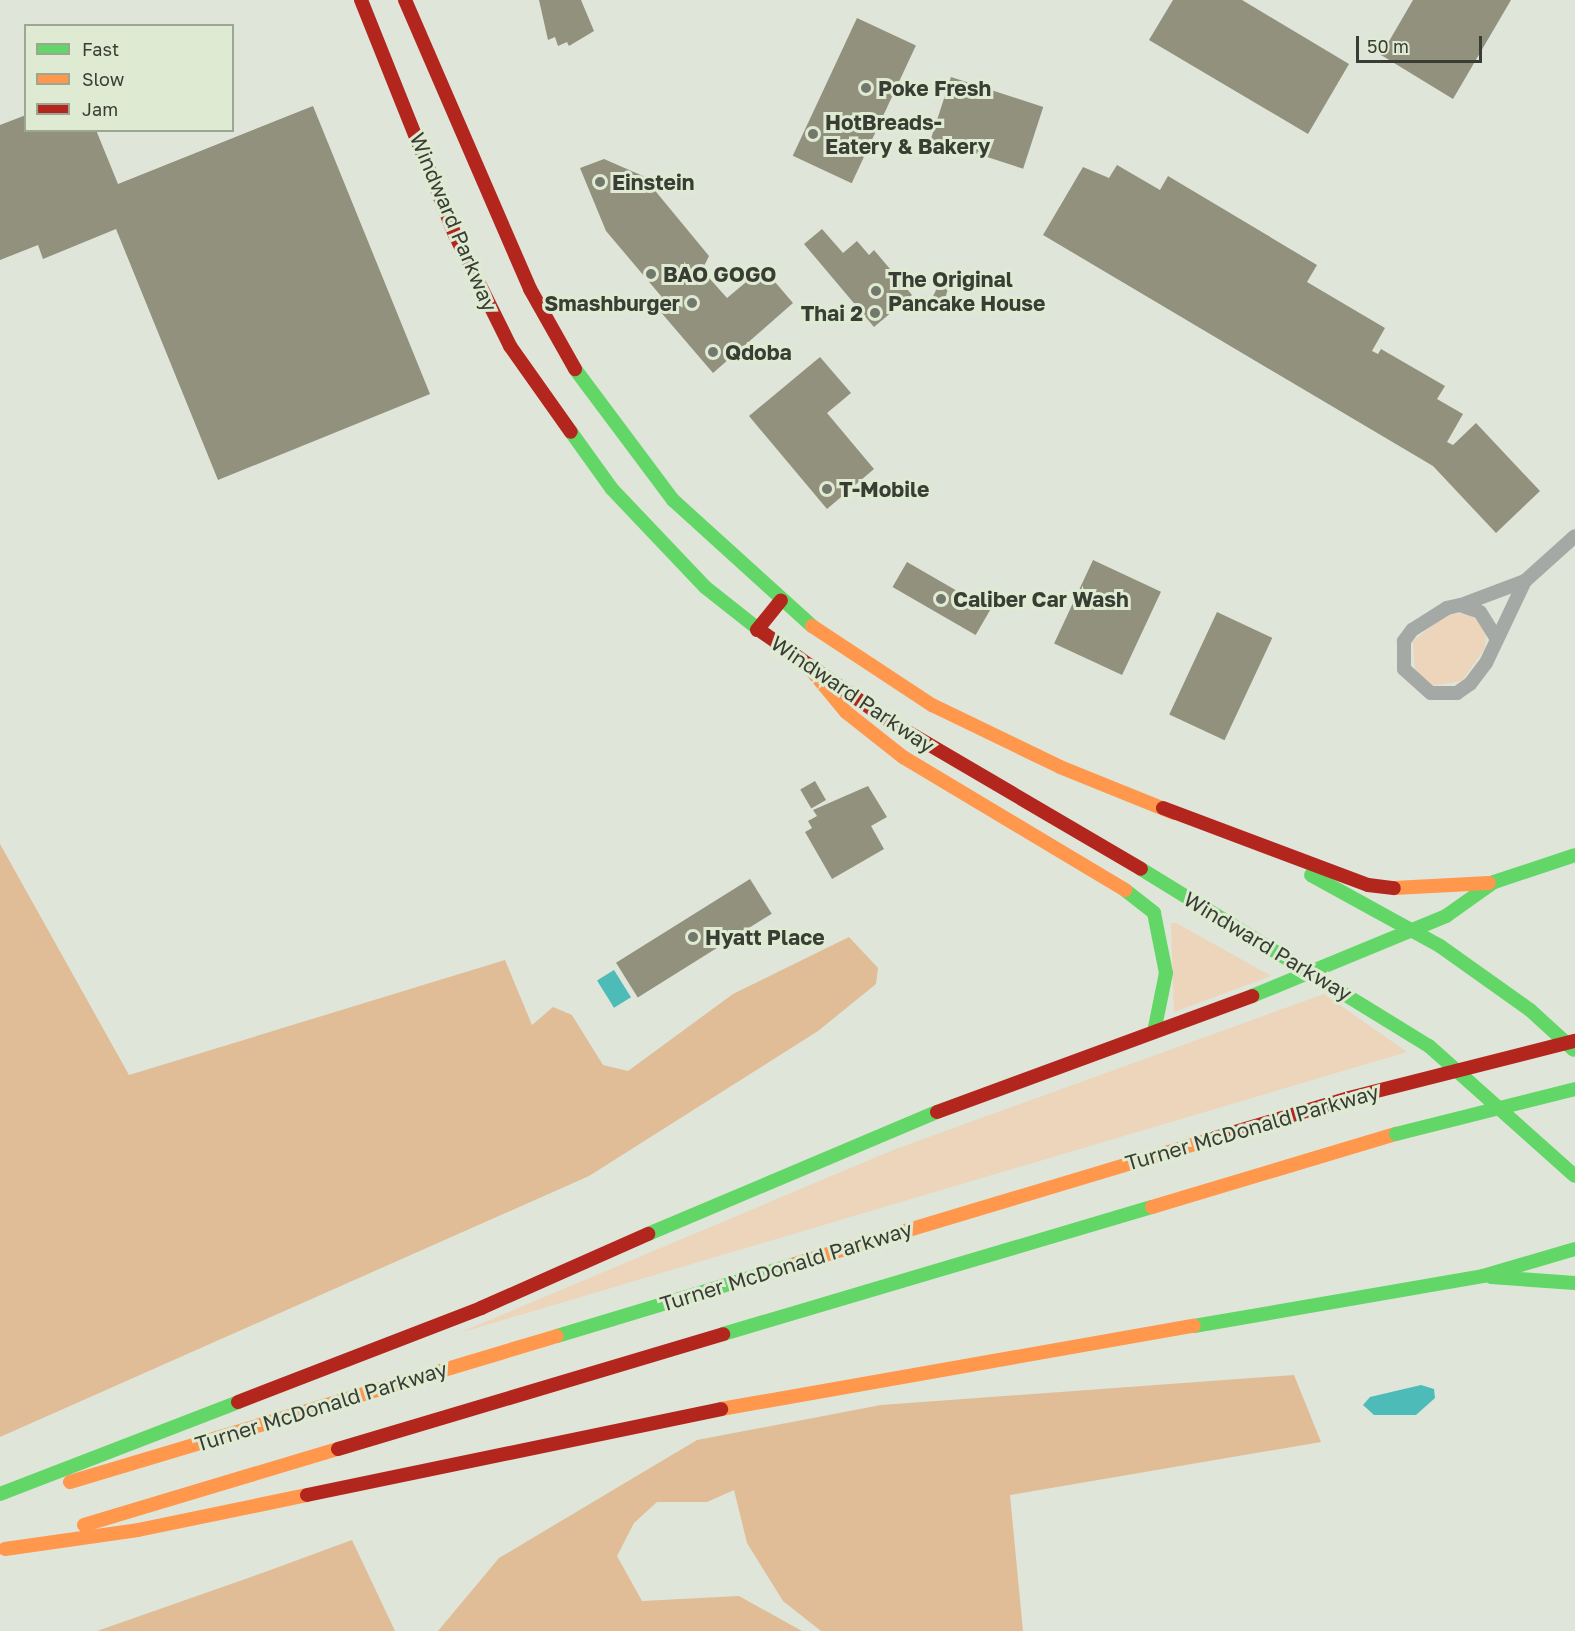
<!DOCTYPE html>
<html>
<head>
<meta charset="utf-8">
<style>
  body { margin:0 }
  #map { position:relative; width:1575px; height:1631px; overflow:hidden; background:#dfe5d8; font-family:"Golos Text",sans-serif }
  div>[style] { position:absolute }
  .green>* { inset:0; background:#ecd5ba }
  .forest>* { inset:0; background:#e0bd97 }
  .water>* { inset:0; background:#4dbcb8; transform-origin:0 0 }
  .building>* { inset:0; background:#92917e; transform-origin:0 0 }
  .street>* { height:14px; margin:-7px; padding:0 7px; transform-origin:7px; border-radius:7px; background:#a5a9a5 }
  .fast>* { height:14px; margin:-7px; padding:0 7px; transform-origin:7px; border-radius:7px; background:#63d668 }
  .slow>* { height:14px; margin:-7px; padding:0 7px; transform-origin:7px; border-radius:7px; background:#ff974d }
  .jam>* { height:14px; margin:-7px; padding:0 7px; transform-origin:7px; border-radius:7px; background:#b3261e }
  .fast-bridge>* { height:14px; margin:-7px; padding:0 7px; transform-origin:7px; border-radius:7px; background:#63d668 }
  .jam-bridge>* { height:14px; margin:-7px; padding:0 7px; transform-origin:7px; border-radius:7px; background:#b3261e }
  .dots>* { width:16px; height:16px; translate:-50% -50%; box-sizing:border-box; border:3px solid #dfead3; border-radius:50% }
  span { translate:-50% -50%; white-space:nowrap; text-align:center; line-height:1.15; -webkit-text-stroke:6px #dfead3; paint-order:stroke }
  .poi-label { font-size:21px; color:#393d34; font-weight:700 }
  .left { translate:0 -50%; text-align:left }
  .right { translate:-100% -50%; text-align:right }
  .street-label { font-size:21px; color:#393d34 }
  .legend { position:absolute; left:24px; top:24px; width:210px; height:108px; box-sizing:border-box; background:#dfead3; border:2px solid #9da593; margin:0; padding:8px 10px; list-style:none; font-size:18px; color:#393d34 }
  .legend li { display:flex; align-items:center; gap:12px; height:30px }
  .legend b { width:30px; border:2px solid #9da593 }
  .scale { position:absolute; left:1356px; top:36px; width:126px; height:27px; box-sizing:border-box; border:3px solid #393d34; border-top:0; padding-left:8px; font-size:18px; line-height:21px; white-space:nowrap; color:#393d34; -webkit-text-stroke:4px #dfead3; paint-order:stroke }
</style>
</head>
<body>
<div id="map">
  <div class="green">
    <div style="clip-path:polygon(1465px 613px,1478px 619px,1486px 632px,1485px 648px,1462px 681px,1432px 686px,1415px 673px,1413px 641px,1446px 615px)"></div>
    <div style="clip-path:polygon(1171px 923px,1176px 923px,1271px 976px,1174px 1012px)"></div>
    <div style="clip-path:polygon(1324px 994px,1407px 1052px,459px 1333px,893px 1150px)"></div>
  </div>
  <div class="forest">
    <div style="clip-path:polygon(0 844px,129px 1075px,505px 960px,532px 1025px,553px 1007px,572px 1015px,603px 1065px,628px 1071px,733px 994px,849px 937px,878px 968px,876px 984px,818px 1031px,589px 1176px,0 1437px)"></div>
    <div style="clip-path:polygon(1294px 1375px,1321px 1442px,1010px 1495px,1023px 1631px,821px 1631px,783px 1601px,747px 1543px,734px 1490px,707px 1502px,657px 1502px,634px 1523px,617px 1556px,642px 1601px,739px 1596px,802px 1631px,438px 1631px,499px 1558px,697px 1440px,881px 1405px)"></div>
    <div style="clip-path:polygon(352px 1540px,395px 1631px,97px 1631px,265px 1572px)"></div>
  </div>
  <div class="water">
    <div style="left:614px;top:970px;width:32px;height:20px;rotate:58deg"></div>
    <div style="clip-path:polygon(1421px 1385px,1434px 1389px,1435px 1398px,1416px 1415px,1374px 1415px,1363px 1405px,1370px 1397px)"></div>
  </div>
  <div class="building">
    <div style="clip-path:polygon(539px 0,581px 0,594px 31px,569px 46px,567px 42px,558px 46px,555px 37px,548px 40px)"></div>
    <div style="clip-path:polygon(1173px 0,1242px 0,1349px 64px,1308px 134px,1149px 40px)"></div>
    <div style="clip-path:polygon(1413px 0,1511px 0,1453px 99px,1381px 55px)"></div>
    <div style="left:857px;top:18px;width:65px;height:152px;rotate:25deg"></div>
    <div style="left:951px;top:77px;width:97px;height:65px;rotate:18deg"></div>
    <div style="clip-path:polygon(313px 106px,430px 394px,218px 480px,116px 229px,43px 259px,38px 245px,0 260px,0 125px,26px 115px,26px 130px,96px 130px,118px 184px)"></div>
    <div style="clip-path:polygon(604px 159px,643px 176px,709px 256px,702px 270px,727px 298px,763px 268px,793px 303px,713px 373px,653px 303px,661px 296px,606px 231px,580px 168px)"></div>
    <div style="clip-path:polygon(1117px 165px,1160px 190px,1168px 176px,1317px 265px,1307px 282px,1385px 328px,1372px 351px,1378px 354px,1381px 349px,1445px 386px,1437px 399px,1463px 414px,1447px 442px,1453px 445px,1476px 423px,1540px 491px,1496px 533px,1433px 466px,1043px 235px,1083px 167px,1109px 178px)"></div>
    <div style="clip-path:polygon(822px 229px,843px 253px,857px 241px,869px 255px,874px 250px,912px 295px,874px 327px,804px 244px)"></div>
    <div style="clip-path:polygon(940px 281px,949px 285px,943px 306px,931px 301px)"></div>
    <div style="clip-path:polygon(820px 357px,851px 393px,827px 413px,874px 469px,827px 509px,749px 416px)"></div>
    <div style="left:1093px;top:560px;width:75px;height:92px;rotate:25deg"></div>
    <div style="left:907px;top:562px;width:96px;height:29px;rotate:30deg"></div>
    <div style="left:1217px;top:612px;width:61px;height:113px;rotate:25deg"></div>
    <div style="left:815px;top:781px;width:22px;height:17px;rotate:60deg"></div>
    <div style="clip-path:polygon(868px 786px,887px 817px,871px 826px,884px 849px,832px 879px,805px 832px,812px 828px,808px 821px,817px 816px,813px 810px)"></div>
    <div style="left:750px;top:879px;width:41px;height:158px;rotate:58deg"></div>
  </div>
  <div class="street">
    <div style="left:1461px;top:605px;width:68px;rotate:-20.6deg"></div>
    <div style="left:1525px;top:581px;width:67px;rotate:-42deg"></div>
    <div style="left:1495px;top:636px;width:28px;rotate:-122deg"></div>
    <div style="left:1480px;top:612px;width:21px;rotate:-161deg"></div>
    <div style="left:1460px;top:605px;width:13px;rotate:167deg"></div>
    <div style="left:1447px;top:608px;width:41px;rotate:147.8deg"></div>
    <div style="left:1412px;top:630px;width:14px;rotate:126deg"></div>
    <div style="left:1404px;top:641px;width:28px;rotate:90deg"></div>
    <div style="left:1404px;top:669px;width:36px;rotate:42deg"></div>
    <div style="left:1431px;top:693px;width:26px"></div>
    <div style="left:1457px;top:693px;width:16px;rotate:-35deg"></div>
    <div style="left:1470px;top:684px;width:26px;rotate:-53deg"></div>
    <div style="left:1486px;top:663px;width:91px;rotate:-64.6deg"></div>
  </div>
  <div class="fast">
    <div style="left:575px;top:369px;width:164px;rotate:53.2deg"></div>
    <div style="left:673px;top:500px;width:188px;rotate:42.2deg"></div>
    <div style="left:571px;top:432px;width:70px;rotate:54.3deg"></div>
    <div style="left:612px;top:489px;width:135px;rotate:46.5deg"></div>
    <div style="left:705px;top:587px;width:73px;rotate:38.3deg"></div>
    <div style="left:1141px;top:869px;width:338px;rotate:31.6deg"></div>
    <div style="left:1429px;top:1046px;width:195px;rotate:41.7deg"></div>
    <div style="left:1311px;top:875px;width:147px;rotate:28.8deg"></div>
    <div style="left:1440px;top:946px;width:110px;rotate:35.4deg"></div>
    <div style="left:1530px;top:1010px;width:59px;rotate:42.3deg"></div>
    <div style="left:1125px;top:890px;width:37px;rotate:38deg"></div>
    <div style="left:1154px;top:913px;width:61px;rotate:78.7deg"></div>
    <div style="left:1166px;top:973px;width:60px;rotate:101.5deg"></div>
    <div style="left:1252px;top:996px;width:210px;rotate:-22.4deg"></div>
    <div style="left:1446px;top:916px;width:59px;rotate:-35.3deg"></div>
    <div style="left:1494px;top:882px;width:85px;rotate:-18.4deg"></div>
    <div style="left:648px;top:1234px;width:314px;rotate:-22.9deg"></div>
    <div style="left:1491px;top:1277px;width:84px;rotate:4.1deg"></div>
    <div style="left:1194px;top:1326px;width:293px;rotate:-9.8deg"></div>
    <div style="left:1483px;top:1276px;width:96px;rotate:-16.4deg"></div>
    <div style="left:723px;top:1334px;width:447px;rotate:-16.5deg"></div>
    <div style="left:557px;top:1336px;width:249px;rotate:-16.8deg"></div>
    <div style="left:0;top:1494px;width:255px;rotate:-21.1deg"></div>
  </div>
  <div class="slow">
    <div style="left:812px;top:626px;width:144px;rotate:33.4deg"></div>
    <div style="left:932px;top:705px;width:142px;rotate:25.8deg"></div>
    <div style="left:1060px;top:767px;width:123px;rotate:22deg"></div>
    <div style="left:813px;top:672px;width:52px;rotate:50.5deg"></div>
    <div style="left:846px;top:712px;width:73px;rotate:38.3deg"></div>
    <div style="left:903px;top:757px;width:259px;rotate:30.9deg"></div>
    <div style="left:1394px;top:888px;width:95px;rotate:-3deg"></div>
    <div style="left:1152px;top:1207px;width:255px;rotate:-16.7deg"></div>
    <div style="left:795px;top:1264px;width:438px;rotate:-16.7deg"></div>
    <div style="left:721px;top:1409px;width:480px;rotate:-10deg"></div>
    <div style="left:70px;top:1482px;width:508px;rotate:-16.69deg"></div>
    <div style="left:84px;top:1525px;width:265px;rotate:-16.7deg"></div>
    <div style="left:5px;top:1549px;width:134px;rotate:-8.1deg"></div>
    <div style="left:138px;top:1530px;width:173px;rotate:-11.7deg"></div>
  </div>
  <div class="jam">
    <div style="left:361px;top:0;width:253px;rotate:68.2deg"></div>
    <div style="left:455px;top:235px;width:124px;rotate:63.6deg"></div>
    <div style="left:510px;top:346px;width:105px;rotate:54.7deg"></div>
    <div style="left:405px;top:0;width:315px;rotate:66.6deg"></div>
    <div style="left:530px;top:289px;width:92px;rotate:60.6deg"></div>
    <div style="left:757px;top:630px;width:38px;rotate:-51deg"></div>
    <div style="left:762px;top:632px;width:155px;rotate:35deg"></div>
    <div style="left:889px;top:721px;width:292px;rotate:30.4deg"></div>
    <div style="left:1163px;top:808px;width:219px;rotate:20.6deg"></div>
    <div style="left:1368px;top:885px;width:26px;rotate:7deg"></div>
    <div style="left:937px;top:1112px;width:336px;rotate:-20.2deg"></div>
    <div style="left:1215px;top:1138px;width:140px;rotate:-16.6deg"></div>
    <div style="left:238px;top:1402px;width:261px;rotate:-21.1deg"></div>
    <div style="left:481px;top:1308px;width:183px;rotate:-23.9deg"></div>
    <div style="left:338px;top:1449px;width:402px;rotate:-16.6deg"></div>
    <div style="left:307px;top:1495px;width:423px;rotate:-11.7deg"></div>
  </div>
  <div class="fast-bridge">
    <div style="left:1396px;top:1134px;width:185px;rotate:-14.1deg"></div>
  </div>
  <div class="jam-bridge">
    <div style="left:1349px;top:1098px;width:233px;rotate:-14.2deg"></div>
  </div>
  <div class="dots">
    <div style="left:866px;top:88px;background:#73786d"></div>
    <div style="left:813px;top:134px;background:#73786d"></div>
    <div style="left:600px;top:182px;background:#73786d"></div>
    <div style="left:651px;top:274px;background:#73786d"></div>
    <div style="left:876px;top:291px;background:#73786d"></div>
    <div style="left:692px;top:303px;background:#73786d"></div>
    <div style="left:875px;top:313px;background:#73786d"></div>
    <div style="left:713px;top:352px;background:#73786d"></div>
    <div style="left:827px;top:489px;background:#73786d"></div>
    <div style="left:941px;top:599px;background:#73786d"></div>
    <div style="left:693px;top:937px;background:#73786d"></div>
  </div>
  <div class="poi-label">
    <span class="left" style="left:878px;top:88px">Poke Fresh</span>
    <span class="left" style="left:825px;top:134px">HotBreads-<br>Eatery &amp; Bakery</span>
    <span class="left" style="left:612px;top:182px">Einstein</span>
    <span class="left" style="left:663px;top:274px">BAO GOGO</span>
    <span class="left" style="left:888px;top:291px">The Original<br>Pancake House</span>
    <span class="right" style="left:680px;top:303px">Smashburger</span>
    <span class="right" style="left:863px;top:313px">Thai 2</span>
    <span class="left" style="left:725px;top:352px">Qdoba</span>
    <span class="left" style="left:839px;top:489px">T-Mobile</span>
    <span class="left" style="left:953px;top:599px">Caliber Car Wash</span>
    <span class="left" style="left:705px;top:937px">Hyatt Place</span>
  </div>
  <div class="street-label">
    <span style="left:454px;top:222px;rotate:67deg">Windward Parkway</span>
    <span style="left:853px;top:694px;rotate:34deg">Windward Parkway</span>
    <span style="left:1268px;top:946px;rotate:31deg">Windward Parkway</span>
    <span style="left:1252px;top:1127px;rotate:-16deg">Turner McDonald Parkway</span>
    <span style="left:786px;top:1266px;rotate:-17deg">Turner McDonald Parkway</span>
    <span style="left:321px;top:1406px;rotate:-17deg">Turner McDonald Parkway</span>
  </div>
  <ul class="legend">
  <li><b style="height:8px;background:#63d668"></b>Fast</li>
  <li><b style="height:8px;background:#ff974d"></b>Slow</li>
  <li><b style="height:8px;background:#b3261e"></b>Jam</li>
  </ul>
  <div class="scale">50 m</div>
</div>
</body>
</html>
